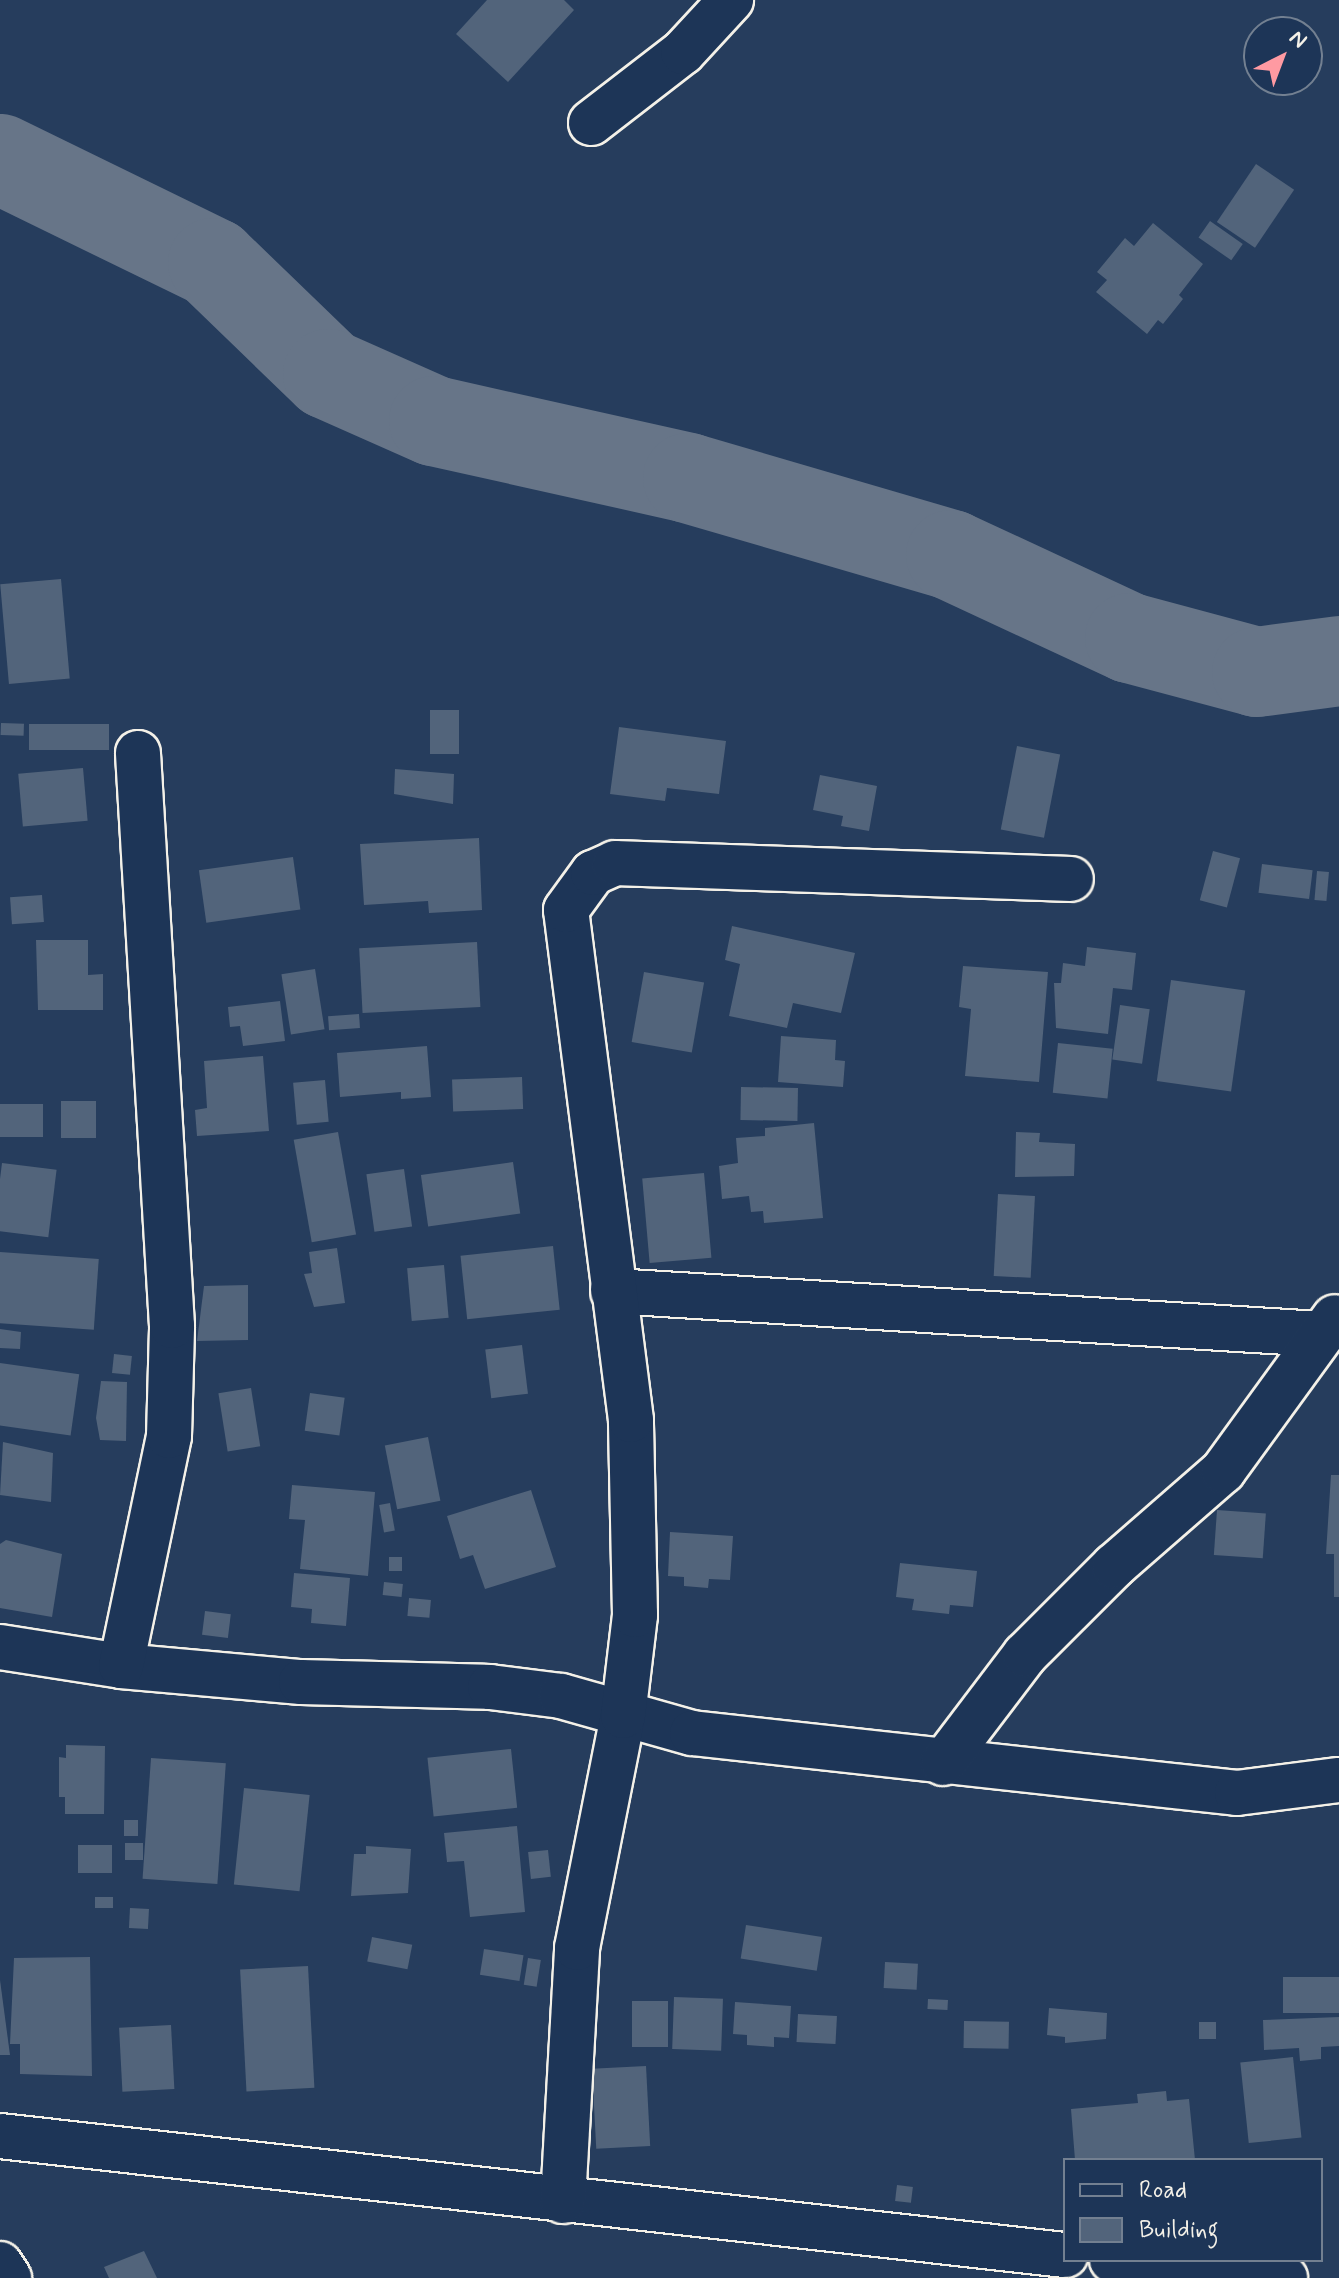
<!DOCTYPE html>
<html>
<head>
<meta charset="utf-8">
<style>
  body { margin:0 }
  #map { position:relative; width:1339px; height:2278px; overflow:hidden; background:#263d5d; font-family:Mynerve,sans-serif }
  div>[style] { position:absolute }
  .river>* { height:90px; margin:-45px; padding:0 45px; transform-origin:45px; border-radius:45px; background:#677588 }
  .building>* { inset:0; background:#52647b; transform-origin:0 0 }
  .roads { filter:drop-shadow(2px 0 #f4f1e8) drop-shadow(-2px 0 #f4f1e8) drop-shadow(0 2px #f4f1e8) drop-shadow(0 -2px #f4f1e8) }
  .minor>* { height:44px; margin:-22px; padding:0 22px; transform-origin:22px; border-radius:22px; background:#1d3557 }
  span { translate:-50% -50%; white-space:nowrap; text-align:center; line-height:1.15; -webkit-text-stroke:6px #1d3557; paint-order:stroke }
  .legend { position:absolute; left:1063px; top:2158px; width:260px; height:104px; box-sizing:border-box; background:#1d3557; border:2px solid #738091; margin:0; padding:10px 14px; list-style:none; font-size:24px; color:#f4f1e8 }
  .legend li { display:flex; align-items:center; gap:16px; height:40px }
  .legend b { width:40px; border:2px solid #738091 }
  .north { position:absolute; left:1243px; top:16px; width:80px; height:80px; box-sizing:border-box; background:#1d3557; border:2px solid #738091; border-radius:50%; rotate:42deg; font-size:22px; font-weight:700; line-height:32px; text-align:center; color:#f4f1e8 }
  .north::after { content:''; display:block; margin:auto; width:28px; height:36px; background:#ff9aa2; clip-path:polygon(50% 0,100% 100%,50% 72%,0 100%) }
</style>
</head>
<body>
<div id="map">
  <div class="river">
    <div style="left:0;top:159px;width:237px;rotate:26deg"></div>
    <div style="left:213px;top:263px;width:160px;rotate:44deg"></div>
    <div style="left:328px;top:374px;width:116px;rotate:23.9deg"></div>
    <div style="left:434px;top:421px;width:260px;rotate:12.6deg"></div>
    <div style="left:688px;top:478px;width:274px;rotate:16.3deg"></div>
    <div style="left:951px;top:555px;width:197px;rotate:24.9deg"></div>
    <div style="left:1130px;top:638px;width:131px;rotate:15deg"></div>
    <div style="left:1257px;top:672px;width:83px;rotate:-7.6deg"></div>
  </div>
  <div class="building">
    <div style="clip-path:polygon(487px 0,564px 0,574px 10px,508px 82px,456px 34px)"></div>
    <div style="left:1256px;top:164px;width:46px;height:70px;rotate:34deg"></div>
    <div style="left:1210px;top:221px;width:40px;height:20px;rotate:35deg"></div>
    <div style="clip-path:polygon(1153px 223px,1203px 264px,1179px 295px,1183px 299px,1163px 324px,1158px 320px,1147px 334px,1096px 292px,1107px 280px,1097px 272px,1125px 238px,1134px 246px)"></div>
    <div style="left:61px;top:579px;width:100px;height:61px;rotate:85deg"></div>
    <div style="left:430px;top:710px;width:29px;height:44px"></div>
    <div style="left:1px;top:723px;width:23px;height:12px;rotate:2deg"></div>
    <div style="left:29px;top:724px;width:80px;height:26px"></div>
    <div style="clip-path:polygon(619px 727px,726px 741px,719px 794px,667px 788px,665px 801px,610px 794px)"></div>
    <div style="left:1017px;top:746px;width:44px;height:85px;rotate:11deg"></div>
    <div style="left:83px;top:768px;width:53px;height:65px;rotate:85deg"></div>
    <div style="clip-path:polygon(395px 769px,454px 774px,453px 804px,394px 794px)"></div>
    <div style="clip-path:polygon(820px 775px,877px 786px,869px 831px,841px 826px,843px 816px,813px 810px)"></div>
    <div style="clip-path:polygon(479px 838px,482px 910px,429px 913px,428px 901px,364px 905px,360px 844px)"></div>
    <div style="left:1213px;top:851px;width:28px;height:51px;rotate:15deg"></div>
    <div style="left:293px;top:857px;width:53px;height:95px;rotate:82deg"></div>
    <div style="left:1262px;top:864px;width:51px;height:29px;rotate:7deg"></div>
    <div style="left:1317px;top:871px;width:12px;height:29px;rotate:5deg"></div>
    <div style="left:42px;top:895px;width:27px;height:32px;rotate:86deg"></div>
    <div style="clip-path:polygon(732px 926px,855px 953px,841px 1013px,793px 1003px,787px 1028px,729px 1016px,740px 964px,725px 960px)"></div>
    <div style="clip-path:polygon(36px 940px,88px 940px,88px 975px,103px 974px,103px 1010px,38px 1010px)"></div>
    <div style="left:477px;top:942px;width:65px;height:118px;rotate:87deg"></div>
    <div style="clip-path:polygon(1087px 947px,1136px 953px,1132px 990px,1113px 988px,1108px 1034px,1056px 1028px,1054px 983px,1061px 983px,1063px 963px,1085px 966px)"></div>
    <div style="clip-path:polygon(963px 966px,1048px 972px,1039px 1082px,965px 1076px,971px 1009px,959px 1007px)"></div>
    <div style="left:315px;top:969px;width:61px;height:34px;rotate:81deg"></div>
    <div style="left:644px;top:972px;width:61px;height:71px;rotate:10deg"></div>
    <div style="left:1171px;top:980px;width:75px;height:102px;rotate:8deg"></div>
    <div style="clip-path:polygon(280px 1001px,285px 1041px,243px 1046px,240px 1026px,230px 1027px,228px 1007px)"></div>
    <div style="left:1120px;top:1005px;width:30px;height:55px;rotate:8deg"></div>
    <div style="left:359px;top:1014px;width:14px;height:31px;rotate:86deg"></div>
    <div style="clip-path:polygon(781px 1036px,836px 1040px,835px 1060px,845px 1061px,843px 1087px,778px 1082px)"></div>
    <div style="left:1058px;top:1043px;width:55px;height:50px;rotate:6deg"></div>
    <div style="clip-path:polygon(427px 1046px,431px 1097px,401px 1099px,401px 1092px,340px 1097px,337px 1053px)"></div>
    <div style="clip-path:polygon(263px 1056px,269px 1131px,197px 1136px,195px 1110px,207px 1108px,204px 1061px)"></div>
    <div style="left:522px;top:1077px;width:32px;height:70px;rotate:88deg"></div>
    <div style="left:325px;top:1080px;width:42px;height:32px;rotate:85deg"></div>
    <div style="left:741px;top:1087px;width:57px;height:33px;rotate:1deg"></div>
    <div style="left:61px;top:1101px;width:35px;height:37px"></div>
    <div style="left:0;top:1104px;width:43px;height:33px"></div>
    <div style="clip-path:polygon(814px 1123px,823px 1218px,764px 1223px,763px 1211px,751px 1212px,749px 1196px,722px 1199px,719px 1166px,738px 1163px,736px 1138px,765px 1136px,765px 1128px)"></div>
    <div style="left:338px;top:1132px;width:104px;height:45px;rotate:80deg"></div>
    <div style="clip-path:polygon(1016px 1132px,1040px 1133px,1039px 1142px,1075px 1144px,1074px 1176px,1015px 1177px)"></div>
    <div style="left:513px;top:1162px;width:52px;height:93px;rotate:82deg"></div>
    <div style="left:2px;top:1163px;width:55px;height:68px;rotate:7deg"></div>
    <div style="left:404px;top:1169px;width:58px;height:38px;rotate:82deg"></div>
    <div style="left:704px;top:1173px;width:85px;height:62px;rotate:85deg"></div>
    <div style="left:998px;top:1194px;width:37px;height:82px;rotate:3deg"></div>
    <div style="left:553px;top:1246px;width:64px;height:93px;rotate:84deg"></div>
    <div style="clip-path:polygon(337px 1248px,345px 1303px,314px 1307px,304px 1274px,312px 1273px,309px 1252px)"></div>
    <div style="left:0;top:1252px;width:99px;height:71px;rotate:4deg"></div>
    <div style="left:444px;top:1265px;width:53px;height:37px;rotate:85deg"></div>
    <div style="clip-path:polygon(248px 1285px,248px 1340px,197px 1341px,204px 1286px)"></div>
    <div style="clip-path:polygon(0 1329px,21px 1332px,20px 1349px,0 1348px)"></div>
    <div style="left:522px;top:1345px;width:49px;height:37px;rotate:83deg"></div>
    <div style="left:114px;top:1354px;width:18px;height:19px;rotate:6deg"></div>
    <div style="left:0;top:1363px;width:80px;height:62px;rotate:8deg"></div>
    <div style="clip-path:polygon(101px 1381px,127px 1382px,126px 1441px,100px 1440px,96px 1418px)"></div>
    <div style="left:251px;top:1388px;width:59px;height:33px;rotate:81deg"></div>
    <div style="left:310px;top:1393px;width:35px;height:38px;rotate:8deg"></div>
    <div style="left:428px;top:1437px;width:65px;height:44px;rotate:79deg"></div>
    <div style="clip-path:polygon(3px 1442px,53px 1453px,51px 1502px,0 1495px)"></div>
    <div style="clip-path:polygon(1331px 1475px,1339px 1475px,1339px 1597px,1334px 1597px,1334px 1554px,1326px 1554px)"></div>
    <div style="clip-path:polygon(292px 1485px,375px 1492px,368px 1576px,300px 1569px,305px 1520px,289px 1519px)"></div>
    <div style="clip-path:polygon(531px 1490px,556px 1567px,485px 1589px,473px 1555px,460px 1559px,447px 1516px)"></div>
    <div style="left:390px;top:1503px;width:28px;height:11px;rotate:80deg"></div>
    <div style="left:1217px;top:1510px;width:49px;height:45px;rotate:4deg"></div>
    <div style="clip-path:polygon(670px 1532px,733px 1536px,730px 1580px,709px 1579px,708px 1588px,684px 1586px,684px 1577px,668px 1576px)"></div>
    <div style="clip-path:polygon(6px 1540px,62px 1554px,52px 1617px,0 1608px,0 1544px)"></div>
    <div style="left:389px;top:1557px;width:13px;height:14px"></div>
    <div style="clip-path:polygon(900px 1563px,977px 1571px,973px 1607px,950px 1605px,949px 1614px,912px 1610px,914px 1599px,896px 1597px)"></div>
    <div style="clip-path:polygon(294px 1573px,350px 1578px,346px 1626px,311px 1623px,312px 1609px,291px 1607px)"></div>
    <div style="left:384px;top:1582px;width:19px;height:13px;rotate:6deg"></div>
    <div style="left:409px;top:1598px;width:22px;height:18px;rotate:5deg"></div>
    <div style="left:205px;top:1611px;width:26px;height:24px;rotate:7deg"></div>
    <div style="clip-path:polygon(66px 1745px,105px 1746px,104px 1814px,65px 1814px,65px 1797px,59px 1797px,59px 1757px,66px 1758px)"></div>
    <div style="left:511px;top:1749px;width:59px;height:84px;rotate:84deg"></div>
    <div style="left:151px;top:1758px;width:75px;height:121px;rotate:4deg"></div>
    <div style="left:244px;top:1788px;width:66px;height:97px;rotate:6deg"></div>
    <div style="left:124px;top:1820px;width:14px;height:16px"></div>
    <div style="clip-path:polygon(517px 1826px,525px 1912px,470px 1917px,464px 1861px,447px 1862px,444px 1833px)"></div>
    <div style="left:125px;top:1843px;width:18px;height:17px"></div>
    <div style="left:78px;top:1845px;width:34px;height:28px"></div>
    <div style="clip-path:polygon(366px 1846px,411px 1849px,408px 1893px,351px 1896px,354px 1854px,366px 1854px)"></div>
    <div style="left:548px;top:1850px;width:27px;height:20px;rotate:84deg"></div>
    <div style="left:95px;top:1897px;width:18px;height:11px"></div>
    <div style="left:130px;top:1908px;width:19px;height:20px;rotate:3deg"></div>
    <div style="left:746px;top:1925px;width:77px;height:34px;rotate:9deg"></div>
    <div style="left:372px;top:1937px;width:41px;height:25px;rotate:11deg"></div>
    <div style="left:484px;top:1949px;width:40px;height:26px;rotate:9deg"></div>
    <div style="clip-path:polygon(90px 1957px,92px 2076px,20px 2074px,20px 2044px,10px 2044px,14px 1958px)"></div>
    <div style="left:528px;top:1958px;width:13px;height:27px;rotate:9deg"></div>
    <div style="left:885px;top:1962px;width:33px;height:26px;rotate:3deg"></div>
    <div style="left:308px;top:1966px;width:122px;height:68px;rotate:87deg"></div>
    <div style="left:1339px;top:1977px;width:36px;height:56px;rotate:90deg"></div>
    <div style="clip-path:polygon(0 1980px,10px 2055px,0 2055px)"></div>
    <div style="left:674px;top:1997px;width:49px;height:52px;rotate:2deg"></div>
    <div style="left:928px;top:1999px;width:20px;height:10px;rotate:3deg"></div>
    <div style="left:632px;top:2001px;width:36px;height:46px"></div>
    <div style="clip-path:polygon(735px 2002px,791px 2006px,789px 2038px,774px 2037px,774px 2047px,747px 2045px,747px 2035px,733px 2034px)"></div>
    <div style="clip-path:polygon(1049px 2008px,1107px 2013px,1106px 2039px,1065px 2043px,1065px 2037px,1047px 2035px)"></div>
    <div style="left:798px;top:2014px;width:39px;height:28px;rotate:3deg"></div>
    <div style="clip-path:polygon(1339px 2017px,1339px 2046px,1321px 2047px,1321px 2059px,1300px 2061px,1299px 2048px,1264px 2050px,1263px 2020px)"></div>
    <div style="left:964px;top:2021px;width:45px;height:27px;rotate:1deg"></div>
    <div style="left:1199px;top:2022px;width:17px;height:17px"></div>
    <div style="left:171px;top:2025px;width:64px;height:52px;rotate:87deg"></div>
    <div style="left:1293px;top:2057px;width:81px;height:53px;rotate:84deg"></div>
    <div style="left:646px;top:2066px;width:80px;height:54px;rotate:87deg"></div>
    <div style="clip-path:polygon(1166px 2091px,1167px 2101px,1189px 2099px,1195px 2160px,1075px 2160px,1071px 2109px,1138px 2103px,1137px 2094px)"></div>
    <div style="left:897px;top:2185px;width:16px;height:16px;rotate:7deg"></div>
    <div style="clip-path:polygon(144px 2251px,157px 2278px,109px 2278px,104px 2267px)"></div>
  </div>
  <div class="roads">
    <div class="minor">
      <div style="left:591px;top:123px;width:116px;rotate:-37.7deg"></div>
      <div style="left:683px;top:52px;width:71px;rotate:-47.3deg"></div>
      <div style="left:613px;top:1291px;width:708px;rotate:3.48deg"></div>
      <div style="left:0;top:1647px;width:122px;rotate:8.9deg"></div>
      <div style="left:121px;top:1666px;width:181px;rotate:5.1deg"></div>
      <div style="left:301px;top:1682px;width:189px;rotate:1.5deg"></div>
      <div style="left:490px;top:1687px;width:72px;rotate:7.2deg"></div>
      <div style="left:561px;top:1696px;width:136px;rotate:15.8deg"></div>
      <div style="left:692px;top:1733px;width:548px;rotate:6.28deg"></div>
      <div style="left:1237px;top:1793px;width:103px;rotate:-7.3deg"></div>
      <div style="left:121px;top:1666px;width:235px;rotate:-78.2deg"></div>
      <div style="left:169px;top:1436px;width:110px;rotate:-88.4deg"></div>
      <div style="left:172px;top:1326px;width:574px;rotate:-93.4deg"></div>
      <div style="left:943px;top:1763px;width:136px;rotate:-52.8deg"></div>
      <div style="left:1025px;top:1655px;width:126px;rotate:-45deg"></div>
      <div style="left:1114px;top:1566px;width:145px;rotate:-41.1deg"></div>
      <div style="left:1223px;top:1471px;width:190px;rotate:-54deg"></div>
      <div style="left:0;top:2136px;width:1072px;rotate:6.38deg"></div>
      <div style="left:563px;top:2201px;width:253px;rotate:-86.8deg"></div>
      <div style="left:577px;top:1948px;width:237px;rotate:-78.8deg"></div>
      <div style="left:623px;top:1716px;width:102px;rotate:-83.2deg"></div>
      <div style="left:635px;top:1615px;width:195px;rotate:-91.2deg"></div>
      <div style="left:631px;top:1420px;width:514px;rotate:-97.26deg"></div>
      <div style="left:566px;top:910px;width:46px;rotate:-53.9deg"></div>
      <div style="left:593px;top:873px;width:24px;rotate:-24deg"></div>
      <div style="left:615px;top:863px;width:456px;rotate:2deg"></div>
      <div style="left:1112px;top:2260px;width:174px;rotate:5.9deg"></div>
      <div style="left:0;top:2264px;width:17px;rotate:57deg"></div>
    </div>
  </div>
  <ul class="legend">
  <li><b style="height:10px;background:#1d3557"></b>Road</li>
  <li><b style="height:22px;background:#52647b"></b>Building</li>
  </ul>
  <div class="north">N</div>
</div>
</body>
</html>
